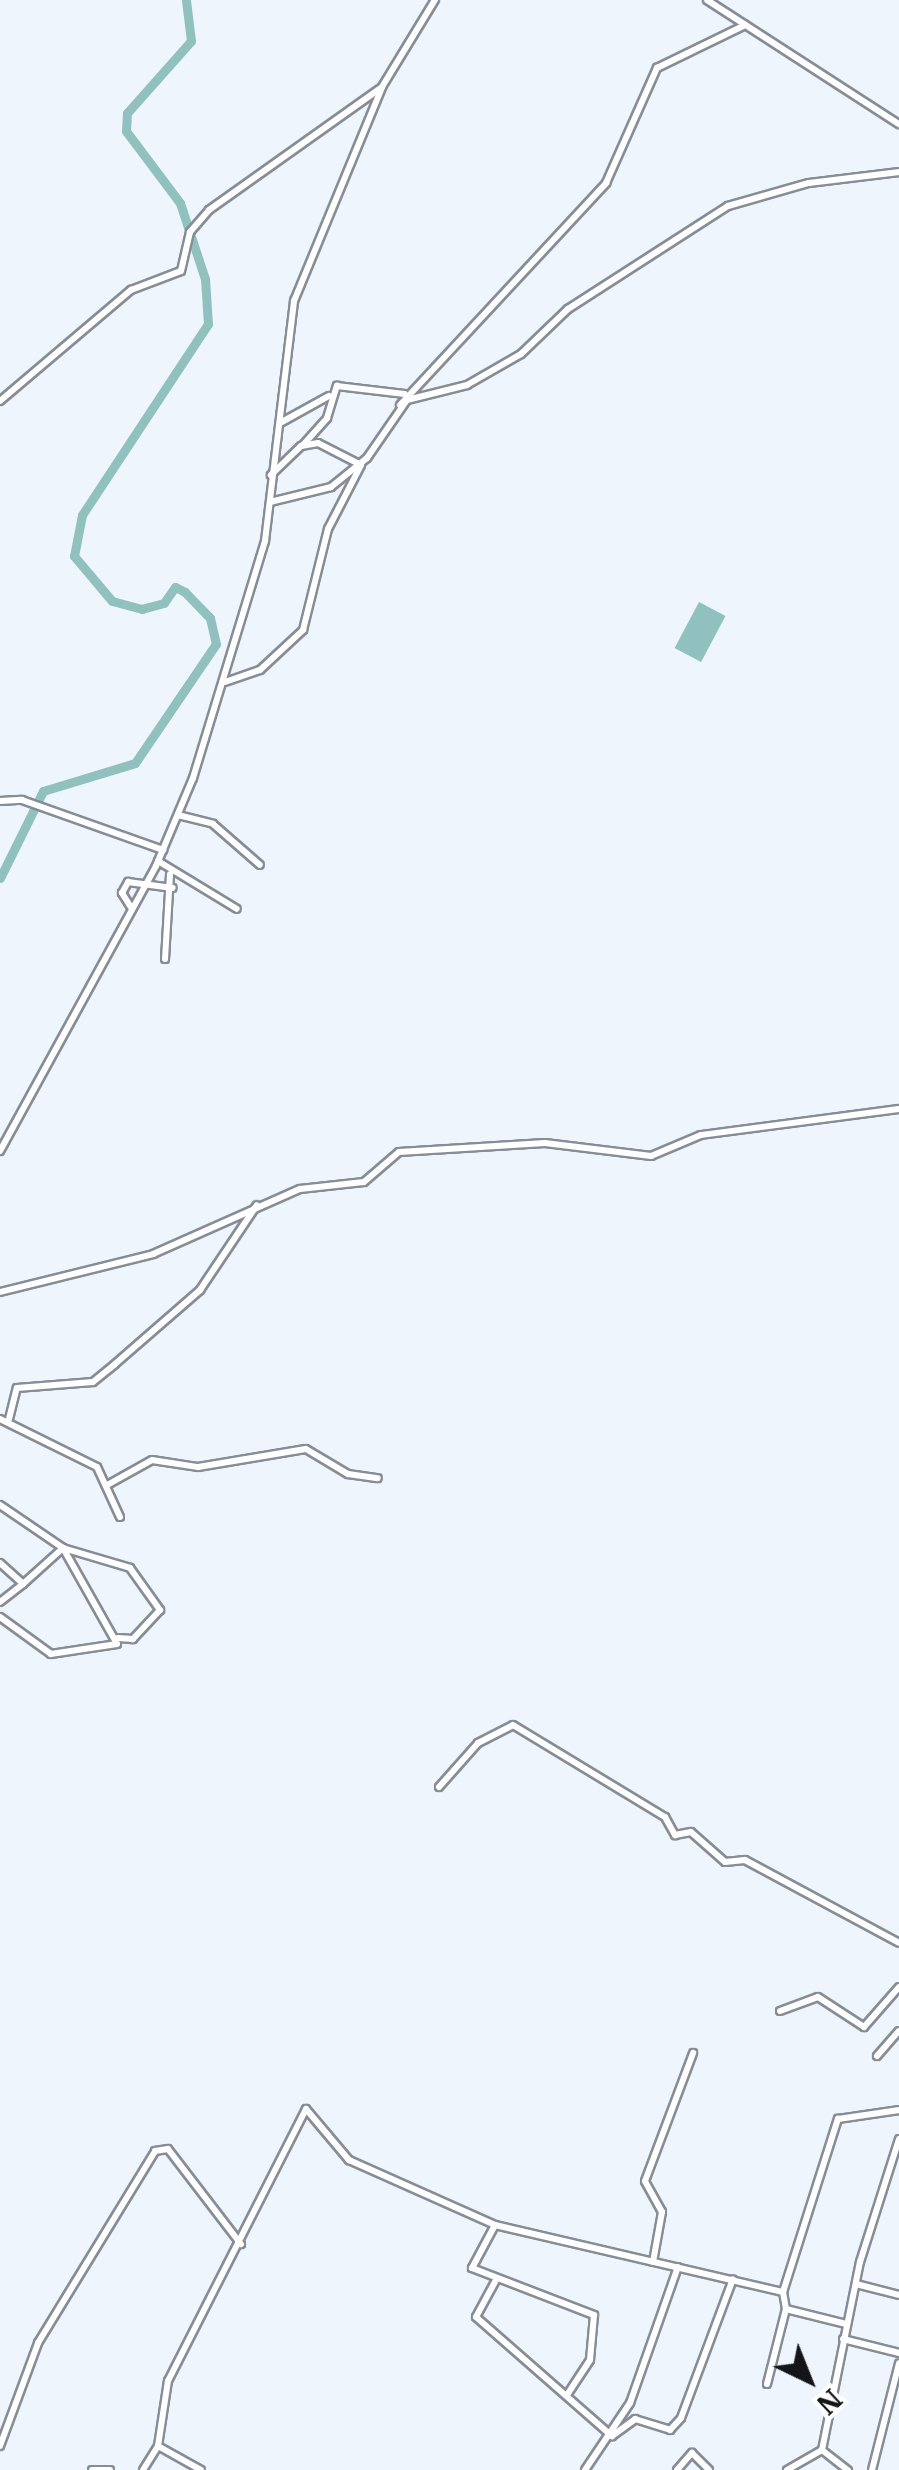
<!DOCTYPE html>
<html>
<head>
<meta charset="utf-8">
<style>
  body { margin:0 }
  #map { position:relative; width:899px; height:2470px; overflow:hidden; background:#eff5fd; font-family:"IBM Plex Serif",serif }
  div>[style] { position:absolute }
  .water>* { inset:0; background:#90c1be; transform-origin:0 0 }
  .river>* { height:9px; margin:-4.5px; padding:0 4.5px; transform-origin:4.5px; border-radius:4.5px; background:#90c1be }
  .roads { filter:drop-shadow(2px 0 #878d97) drop-shadow(-2px 0 #878d97) drop-shadow(0 2px #878d97) drop-shadow(0 -2px #878d97) }
  .minor>* { height:6px; margin:-3px; padding:0 3px; transform-origin:3px; border-radius:3px; background:#fff }
  span { translate:-50% -50%; white-space:nowrap; text-align:center; line-height:1.15; -webkit-text-stroke:10px #fff; paint-order:stroke }
  .north { position:absolute; left:759px; top:2330px; width:100px; height:100px; -webkit-text-stroke:8px #fff; paint-order:stroke; rotate:137deg; font-size:28px; font-weight:700; line-height:40px; text-align:center; color:#131519 }
  .north::after { content:''; display:block; margin:auto; width:35px; height:45px; background:#131519; clip-path:polygon(50% 0,100% 100%,50% 72%,0 100%) }
</style>
</head>
<body>
<div id="map">
  <div class="water">
    <div style="left:699px;top:602px;width:30px;height:52px;rotate:28deg"></div>
  </div>
  <div class="river">
    <div style="left:0;top:878px;width:97px;rotate:-63.7deg"></div>
    <div style="left:43px;top:791px;width:96px;rotate:-16.9deg"></div>
    <div style="left:135px;top:763px;width:144px;rotate:-55.8deg"></div>
    <div style="left:216px;top:644px;width:27px;rotate:-103deg"></div>
    <div style="left:210px;top:618px;width:36px;rotate:-134deg"></div>
    <div style="left:185px;top:592px;width:11px;rotate:-153deg"></div>
    <div style="left:175px;top:587px;width:19px;rotate:125deg"></div>
    <div style="left:164px;top:603px;width:23px;rotate:165deg"></div>
    <div style="left:142px;top:609px;width:31px;rotate:-165deg"></div>
    <div style="left:112px;top:601px;width:59px;rotate:-130.2deg"></div>
    <div style="left:74px;top:556px;width:42px;rotate:-79deg"></div>
    <div style="left:82px;top:515px;width:229px;rotate:-56.6deg"></div>
    <div style="left:208px;top:324px;width:45px;rotate:-93.8deg"></div>
    <div style="left:205px;top:279px;width:80px;rotate:-108.2deg"></div>
    <div style="left:180px;top:203px;width:90px;rotate:-126.9deg"></div>
    <div style="left:126px;top:131px;width:18px;rotate:-87deg"></div>
    <div style="left:127px;top:113px;width:96px;rotate:-48.4deg"></div>
    <div style="left:191px;top:41px;width:41px;rotate:-97deg"></div>
  </div>
  <div class="roads">
    <div class="minor">
      <div style="left:707px;top:0;width:229px;rotate:32.9deg"></div>
      <div style="left:0;top:401px;width:172px;rotate:-40.3deg"></div>
      <div style="left:131px;top:290px;width:53px;rotate:-20.8deg"></div>
      <div style="left:181px;top:271px;width:40px;rotate:-77deg"></div>
      <div style="left:190px;top:232px;width:29px;rotate:-49deg"></div>
      <div style="left:209px;top:210px;width:209px;rotate:-35.4deg"></div>
      <div style="left:400px;top:405px;width:303px;rotate:-47.1deg"></div>
      <div style="left:606px;top:183px;width:126px;rotate:-66.1deg"></div>
      <div style="left:657px;top:68px;width:98px;rotate:-26deg"></div>
      <div style="left:280px;top:423px;width:56px;rotate:-28.9deg"></div>
      <div style="left:303px;top:445px;width:36px;rotate:-48deg"></div>
      <div style="left:327px;top:418px;width:34px;rotate:-73deg"></div>
      <div style="left:337px;top:386px;width:68px;rotate:6.7deg"></div>
      <div style="left:270px;top:502px;width:63px;rotate:-13.8deg"></div>
      <div style="left:331px;top:487px;width:46px;rotate:-38.9deg"></div>
      <div style="left:367px;top:458px;width:70px;rotate:-55.4deg"></div>
      <div style="left:407px;top:400px;width:62px;rotate:-14deg"></div>
      <div style="left:467px;top:385px;width:62px;rotate:-29.9deg"></div>
      <div style="left:521px;top:354px;width:65px;rotate:-43.8deg"></div>
      <div style="left:568px;top:309px;width:190px;rotate:-32.8deg"></div>
      <div style="left:728px;top:206px;width:84px;rotate:-15.9deg"></div>
      <div style="left:809px;top:183px;width:91px;rotate:-7deg"></div>
      <div style="left:225px;top:682px;width:37px;rotate:-19deg"></div>
      <div style="left:260px;top:670px;width:59px;rotate:-42.9deg"></div>
      <div style="left:303px;top:630px;width:104px;rotate:-76.1deg"></div>
      <div style="left:328px;top:529px;width:72px;rotate:-62.7deg"></div>
      <div style="left:361px;top:465px;width:48px;rotate:-152.9deg"></div>
      <div style="left:318px;top:443px;width:17px;rotate:170deg"></div>
      <div style="left:301px;top:446px;width:42px;rotate:136deg"></div>
      <div style="left:0;top:801px;width:22px;rotate:-3deg"></div>
      <div style="left:22px;top:800px;width:150px;rotate:19.5deg"></div>
      <div style="left:178px;top:815px;width:36px;rotate:14deg"></div>
      <div style="left:213px;top:824px;width:62px;rotate:41.1deg"></div>
      <div style="left:158px;top:861px;width:92px;rotate:31.3deg"></div>
      <div style="left:132px;top:909px;width:19px;rotate:-122deg"></div>
      <div style="left:122px;top:893px;width:13px;rotate:-61deg"></div>
      <div style="left:128px;top:882px;width:45px;rotate:7.6deg"></div>
      <div style="left:165px;top:959px;width:85px;rotate:-86.6deg"></div>
      <div style="left:0;top:1151px;width:325px;rotate:-61.3deg"></div>
      <div style="left:156px;top:866px;width:95px;rotate:-67.2deg"></div>
      <div style="left:193px;top:778px;width:248px;rotate:-73.1deg"></div>
      <div style="left:265px;top:541px;width:242px;rotate:-83.1deg"></div>
      <div style="left:294px;top:301px;width:231px;rotate:-67.6deg"></div>
      <div style="left:382px;top:87px;width:102px;rotate:-58.7deg"></div>
      <div style="left:0;top:1292px;width:158px;rotate:-13.9deg"></div>
      <div style="left:153px;top:1254px;width:161px;rotate:-23.9deg"></div>
      <div style="left:300px;top:1189px;width:64px;rotate:-6.2deg"></div>
      <div style="left:364px;top:1182px;width:46px;rotate:-40.6deg"></div>
      <div style="left:399px;top:1152px;width:146px;rotate:-3.5deg"></div>
      <div style="left:545px;top:1143px;width:107px;rotate:7deg"></div>
      <div style="left:651px;top:1156px;width:54px;rotate:-22.8deg"></div>
      <div style="left:701px;top:1135px;width:200px;rotate:-7.5deg"></div>
      <div style="left:0;top:1419px;width:108px;rotate:26.3deg"></div>
      <div style="left:97px;top:1467px;width:55px;rotate:65.3deg"></div>
      <div style="left:9px;top:1419px;width:32px;rotate:-76deg"></div>
      <div style="left:17px;top:1388px;width:76px;rotate:-4.5deg"></div>
      <div style="left:93px;top:1382px;width:28px;rotate:-39deg"></div>
      <div style="left:115px;top:1364px;width:113px;rotate:-41deg"></div>
      <div style="left:200px;top:1290px;width:102px;rotate:-56.2deg"></div>
      <div style="left:109px;top:1484px;width:49px;rotate:-29.2deg"></div>
      <div style="left:152px;top:1460px;width:47px;rotate:8.7deg"></div>
      <div style="left:198px;top:1467px;width:109px;rotate:-9.5deg"></div>
      <div style="left:306px;top:1449px;width:49px;rotate:30.8deg"></div>
      <div style="left:348px;top:1474px;width:30px;rotate:8deg"></div>
      <div style="left:0;top:1505px;width:76px;rotate:34.3deg"></div>
      <div style="left:63px;top:1548px;width:70px;rotate:16.6deg"></div>
      <div style="left:130px;top:1568px;width:52px;rotate:54.5deg"></div>
      <div style="left:160px;top:1610px;width:40px;rotate:133deg"></div>
      <div style="left:133px;top:1639px;width:15px;rotate:-176deg"></div>
      <div style="left:0;top:1563px;width:31px;rotate:42deg"></div>
      <div style="left:23px;top:1584px;width:54px;rotate:-42deg"></div>
      <div style="left:63px;top:1548px;width:110px;rotate:60.6deg"></div>
      <div style="left:117px;top:1644px;width:67px;rotate:171.4deg"></div>
      <div style="left:51px;top:1654px;width:63px;rotate:-144deg"></div>
      <div style="left:0;top:1602px;width:29px;rotate:-38deg"></div>
      <div style="left:439px;top:1787px;width:59px;rotate:-48.4deg"></div>
      <div style="left:478px;top:1743px;width:39px;rotate:-27deg"></div>
      <div style="left:513px;top:1725px;width:178px;rotate:31.2deg"></div>
      <div style="left:665px;top:1817px;width:21px;rotate:61deg"></div>
      <div style="left:675px;top:1835px;width:16px;rotate:-11deg"></div>
      <div style="left:691px;top:1832px;width:45px;rotate:41.4deg"></div>
      <div style="left:725px;top:1862px;width:20px;rotate:-6deg"></div>
      <div style="left:745px;top:1860px;width:175px;rotate:28.3deg"></div>
      <div style="left:780px;top:2011px;width:40px;rotate:-20.2deg"></div>
      <div style="left:818px;top:1997px;width:55px;rotate:33.1deg"></div>
      <div style="left:864px;top:2027px;width:53px;rotate:-48.8deg"></div>
      <div style="left:877px;top:2056px;width:33px;rotate:-49deg"></div>
      <div style="left:495px;top:2225px;width:49px;rotate:118.1deg"></div>
      <div style="left:472px;top:2268px;width:131px;rotate:21.1deg"></div>
      <div style="left:594px;top:2315px;width:45px;rotate:95.1deg"></div>
      <div style="left:590px;top:2360px;width:42px;rotate:123.3deg"></div>
      <div style="left:653px;top:2262px;width:51px;rotate:-79.8deg"></div>
      <div style="left:662px;top:2212px;width:35px;rotate:-119deg"></div>
      <div style="left:645px;top:2181px;width:137px;rotate:-69.4deg"></div>
      <div style="left:496px;top:2280px;width:42px;rotate:118.4deg"></div>
      <div style="left:476px;top:2317px;width:181px;rotate:41.2deg"></div>
      <div style="left:612px;top:2436px;width:29px;rotate:-36deg"></div>
      <div style="left:635px;top:2419px;width:37px;rotate:17deg"></div>
      <div style="left:670px;top:2430px;width:16px;rotate:-47deg"></div>
      <div style="left:681px;top:2418px;width:148px;rotate:-69.5deg"></div>
      <div style="left:856px;top:2284px;width:44px;rotate:14.3deg"></div>
      <div style="left:783px;top:2292px;width:182px;rotate:-72.4deg"></div>
      <div style="left:838px;top:2119px;width:62px;rotate:-8.4deg"></div>
      <div style="left:843px;top:2339px;width:58px;rotate:14deg"></div>
      <div style="left:767px;top:2384px;width:77px;rotate:-75.8deg"></div>
      <div style="left:0;top:2446px;width:110px;rotate:-69.7deg"></div>
      <div style="left:38px;top:2343px;width:225px;rotate:-58.6deg"></div>
      <div style="left:155px;top:2151px;width:13px;rotate:-9deg"></div>
      <div style="left:168px;top:2149px;width:120px;rotate:52.5deg"></div>
      <div style="left:158px;top:2446px;width:49px;rotate:29.2deg"></div>
      <div style="left:822px;top:2450px;width:192px;rotate:-78.6deg"></div>
      <div style="left:860px;top:2262px;width:129px;rotate:-72.4deg"></div>
      <div style="left:92px;top:2470px;width:18px"></div>
      <div style="left:143px;top:2470px;width:28px;rotate:-58deg"></div>
      <div style="left:158px;top:2446px;width:66px;rotate:-81.3deg"></div>
      <div style="left:168px;top:2381px;width:305px;rotate:-63.1deg"></div>
      <div style="left:306px;top:2109px;width:67px;rotate:49.9deg"></div>
      <div style="left:349px;top:2160px;width:160px;rotate:24deg"></div>
      <div style="left:495px;top:2225px;width:296px;rotate:13.1deg"></div>
      <div style="left:783px;top:2292px;width:17px;rotate:80deg"></div>
      <div style="left:786px;top:2309px;width:62px;rotate:14deg"></div>
      <div style="left:585px;top:2470px;width:81px;rotate:-56.1deg"></div>
      <div style="left:630px;top:2403px;width:144px;rotate:-70.6deg"></div>
      <div style="left:677px;top:2470px;width:23px;rotate:-49deg"></div>
      <div style="left:692px;top:2453px;width:24px;rotate:45deg"></div>
      <div style="left:787px;top:2470px;width:40px;rotate:-29.7deg"></div>
      <div style="left:822px;top:2450px;width:33px;rotate:38deg"></div>
      <div style="left:872px;top:2470px;width:110px;rotate:-75.8deg"></div>
    </div>
  </div>
  <div class="north">N</div>
</div>
</body>
</html>
